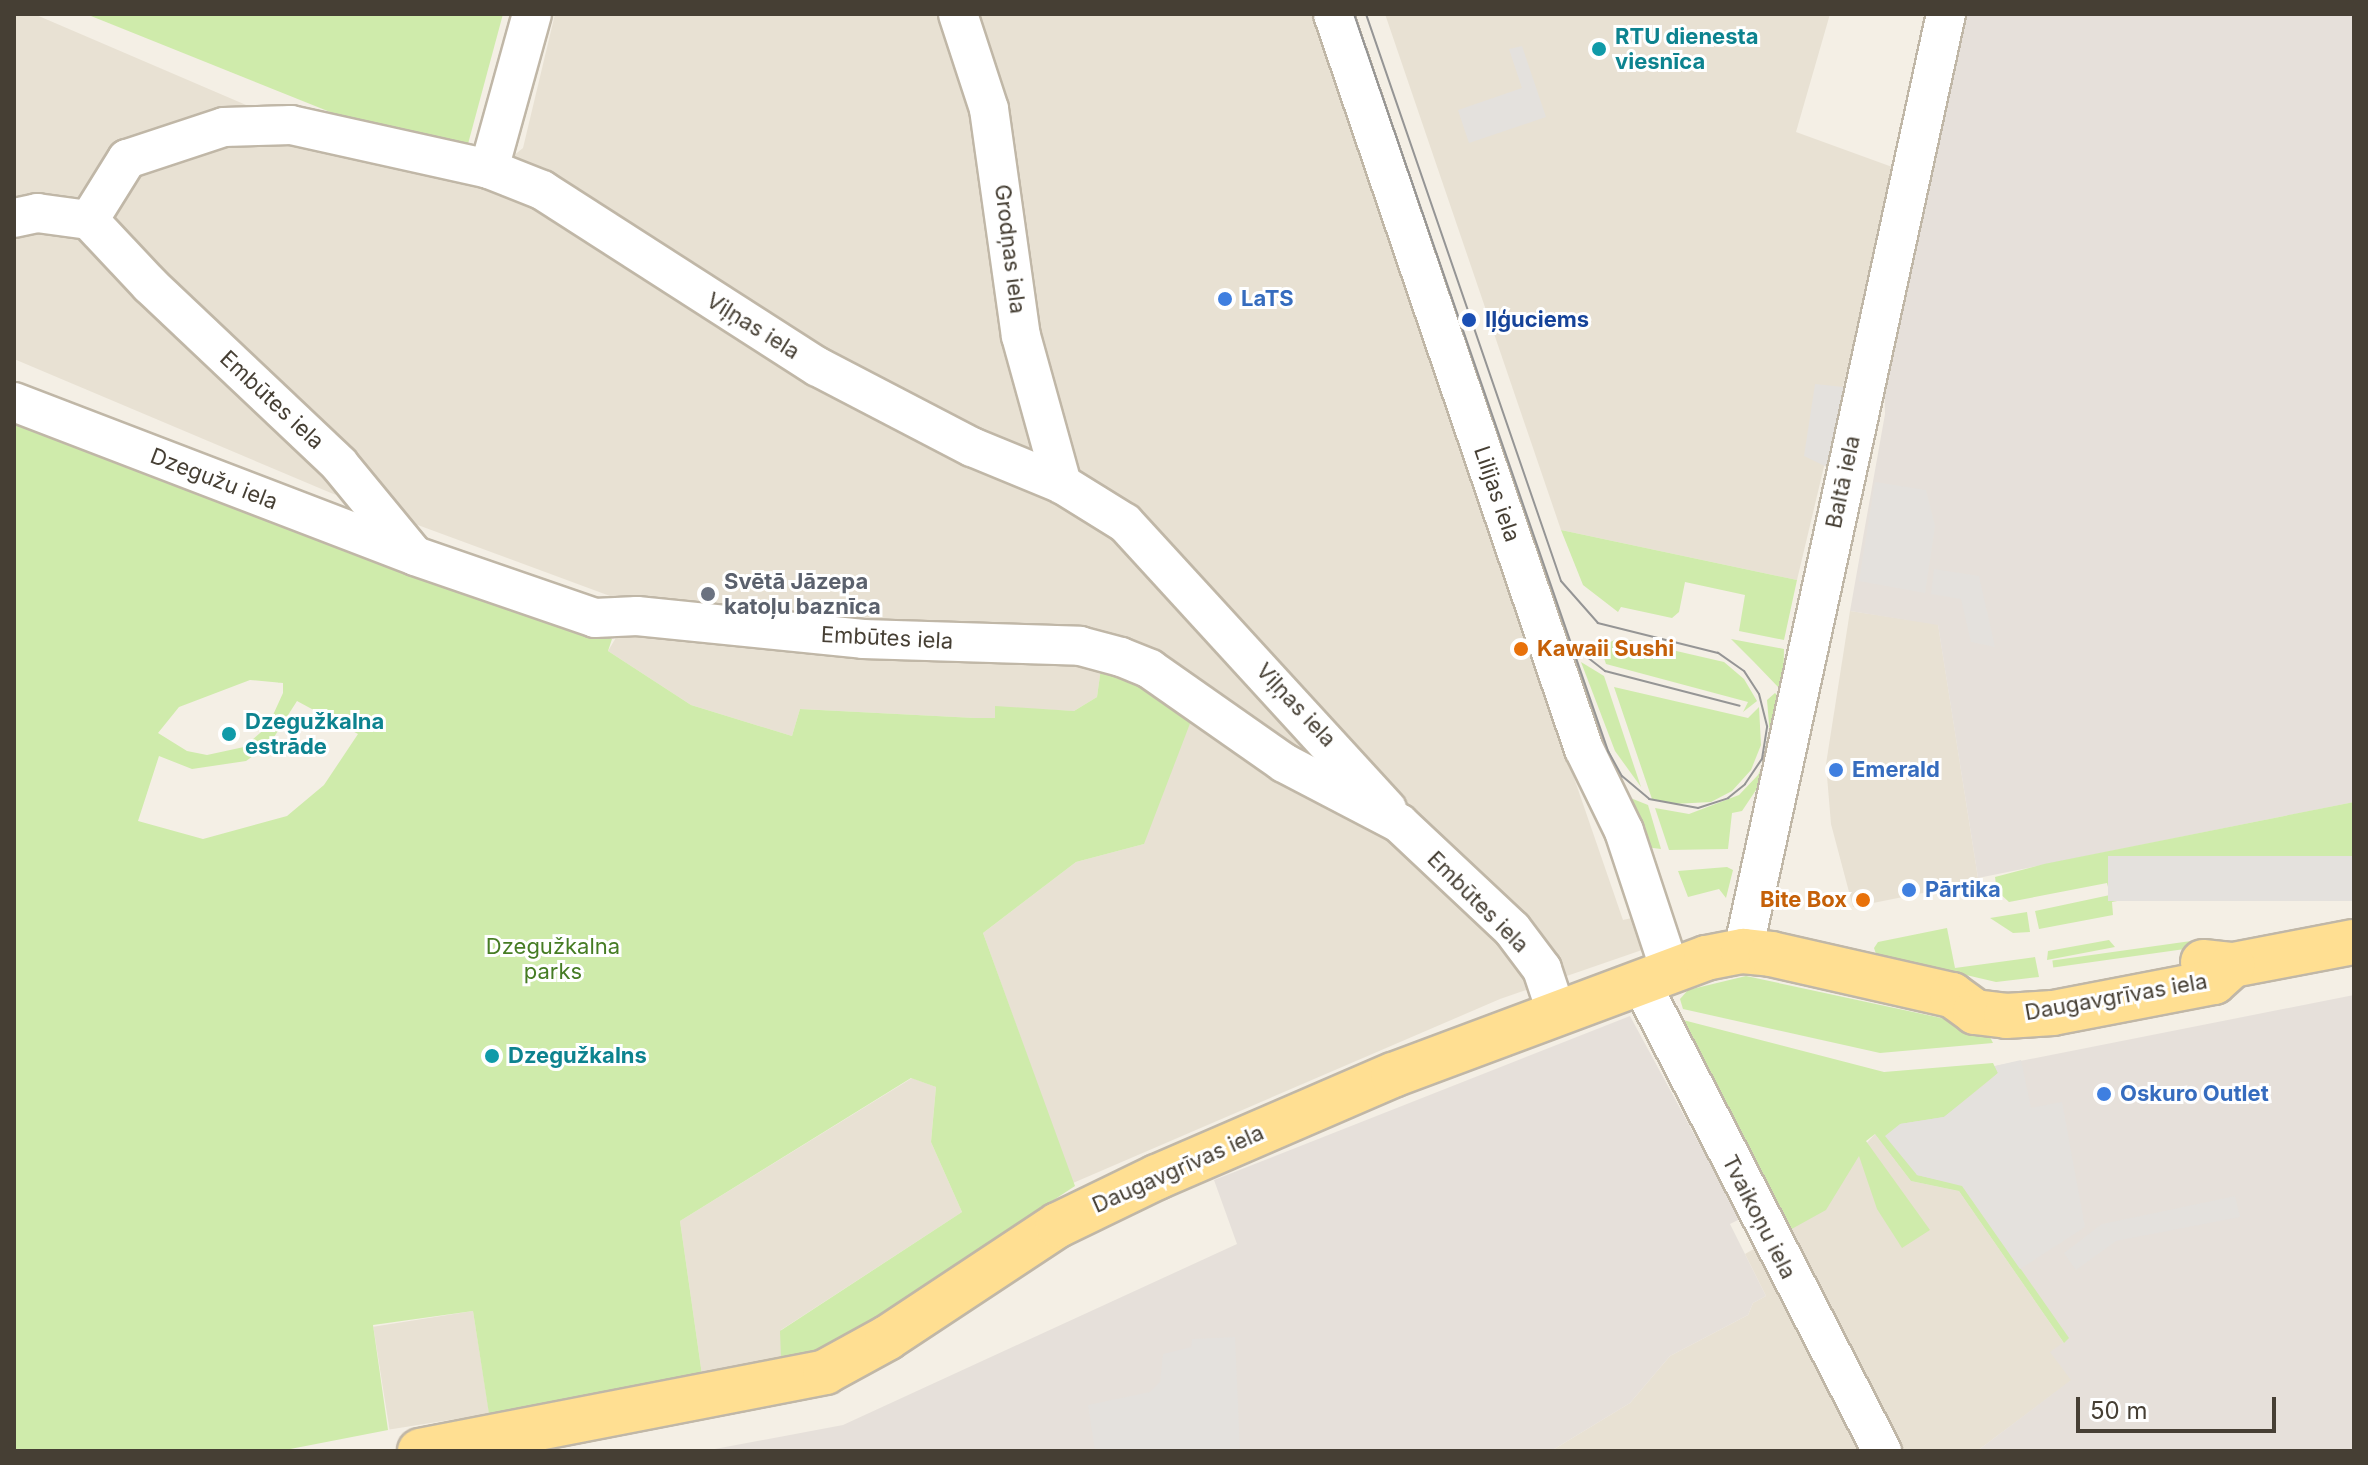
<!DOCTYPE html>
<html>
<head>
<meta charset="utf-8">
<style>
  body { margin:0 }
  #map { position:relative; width:2368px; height:1465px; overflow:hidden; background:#f4efe5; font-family:Inter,sans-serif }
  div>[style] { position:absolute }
  .residential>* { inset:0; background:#e8e1d3; transform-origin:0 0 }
  .industrial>* { inset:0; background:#e6e0da }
  .green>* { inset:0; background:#cfebab; transform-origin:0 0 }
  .parking>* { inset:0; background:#e4e1dd; transform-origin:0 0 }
  .roads { filter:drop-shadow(2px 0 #c0b7a7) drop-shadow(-2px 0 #c0b7a7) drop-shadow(0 2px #c0b7a7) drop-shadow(0 -2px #c0b7a7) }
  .minor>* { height:38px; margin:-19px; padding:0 19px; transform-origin:19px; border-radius:19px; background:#fff }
  .major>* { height:44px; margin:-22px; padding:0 22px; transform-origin:22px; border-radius:22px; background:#ffdf92 }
  .tram>* { height:2px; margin:-1px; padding:0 1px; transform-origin:1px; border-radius:1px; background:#959595 }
  .dots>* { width:22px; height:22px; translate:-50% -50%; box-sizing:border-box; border:4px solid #fff; border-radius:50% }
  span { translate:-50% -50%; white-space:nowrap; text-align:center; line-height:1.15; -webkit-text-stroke:6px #fff; paint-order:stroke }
  .culture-label { font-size:22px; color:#0d838f; font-weight:700 }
  .left { translate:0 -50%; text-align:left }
  .street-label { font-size:22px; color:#463f34 }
  .shop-label { font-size:22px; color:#366cbe; font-weight:700 }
  .transit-label { font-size:22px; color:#164399; font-weight:700 }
  .worship-label { font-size:22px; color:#5b616d; font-weight:700 }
  .food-label { font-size:22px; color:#c56008; font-weight:700 }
  .right { translate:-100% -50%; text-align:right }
  .park-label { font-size:22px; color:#467c24 }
  .frame { position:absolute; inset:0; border:16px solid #463f34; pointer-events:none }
  .scale { position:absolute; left:2076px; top:1397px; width:200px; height:36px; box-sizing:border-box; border:4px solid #463f34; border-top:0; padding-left:10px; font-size:24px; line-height:28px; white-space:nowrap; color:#463f34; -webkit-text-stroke:6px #fff; paint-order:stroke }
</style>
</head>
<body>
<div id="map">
  <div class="residential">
    <div style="clip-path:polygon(14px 14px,34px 14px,258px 110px,482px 181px,523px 148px,555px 14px,1311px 14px,1623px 920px,1632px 918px,1642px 950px,1500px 999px,1073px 1183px,983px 933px,1076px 862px,1144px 844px,1102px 662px,1097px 697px,1074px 711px,995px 707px,995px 718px,975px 718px,800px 709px,792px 736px,691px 705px,608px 651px,623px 626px,664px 606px,610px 596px,331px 493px,14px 359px)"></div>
    <div style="clip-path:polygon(1385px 14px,1830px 14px,1796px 132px,1895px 168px,1797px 580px,1561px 530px)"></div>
    <div style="clip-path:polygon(1850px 611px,1938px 624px,1978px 878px,1973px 883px,1853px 907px,1831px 824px,1826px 764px)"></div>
    <div style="clip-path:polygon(912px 1078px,936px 1087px,931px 1142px,962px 1212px,781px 1330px,781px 1358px,702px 1375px,680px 1221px)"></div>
    <div style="clip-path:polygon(1875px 1134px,1911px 1181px,1959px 1191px,2064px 1343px,2072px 1380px,1977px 1451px,1551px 1451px,1630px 1403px,1670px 1356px,1748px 1315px,1753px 1303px,1766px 1296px,1745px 1254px,1785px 1231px)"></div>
    <div style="left:473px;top:1311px;width:104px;height:101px;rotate:81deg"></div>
  </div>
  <div class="industrial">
    <div style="clip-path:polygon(1961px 14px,2354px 14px,2354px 802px,1978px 878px,1938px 625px,1850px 611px,1885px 414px,1884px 372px)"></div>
    <div style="clip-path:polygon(2354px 995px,2354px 1451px,1977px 1451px,2071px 1380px,2050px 1352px,2064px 1342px,1959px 1191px,1911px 1181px,1875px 1134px,1892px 1118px,1945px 1109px,1995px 1066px)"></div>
    <div style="clip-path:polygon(1630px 1016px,1740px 1219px,1730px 1224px,1766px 1296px,1753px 1303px,1748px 1315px,1670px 1356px,1630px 1403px,1551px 1451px,704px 1451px,843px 1425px,1237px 1244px,1214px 1180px)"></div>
  </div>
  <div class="green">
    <div style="clip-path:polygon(86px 14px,503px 14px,468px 144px,455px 149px,370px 128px)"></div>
    <div style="clip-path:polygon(evenodd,14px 420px,612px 639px,608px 651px,691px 705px,792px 736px,800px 709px,975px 718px,995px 718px,995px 706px,1074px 711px,1097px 697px,1102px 661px,1194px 713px,1144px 844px,1076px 862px,983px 933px,1075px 1186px,830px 1347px,781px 1358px,780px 1331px,962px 1212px,931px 1142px,936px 1087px,911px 1078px,680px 1221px,702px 1375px,489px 1414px,473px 1311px,373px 1325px,388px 1430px,280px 1451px,14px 1451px,14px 420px,250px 680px,283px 683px,283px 693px,268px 726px,244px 747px,207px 755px,187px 751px,158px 733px,179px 707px,250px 680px,14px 420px,297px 701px,358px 734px,324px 785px,287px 816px,203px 839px,138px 821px,159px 756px,192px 769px,246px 761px,269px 745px,297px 701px)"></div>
    <div style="clip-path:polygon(1561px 530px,1797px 580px,1784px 640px,1739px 631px,1745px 595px,1685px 582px,1679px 612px,1672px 618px,1621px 607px,1618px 612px,1583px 585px)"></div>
    <div style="clip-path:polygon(1620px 638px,1724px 662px,1744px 679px,1757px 701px,1743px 712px,1748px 702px,1606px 664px,1600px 646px)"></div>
    <div style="clip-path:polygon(1731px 639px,1784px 649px,1783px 692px,1754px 662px)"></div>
    <div style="clip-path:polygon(1581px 662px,1604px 676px,1641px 787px,1615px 751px)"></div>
    <div style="clip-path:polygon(1614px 687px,1748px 718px,1759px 707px,1761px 745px,1751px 770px,1732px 791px,1711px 802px,1673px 804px,1652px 799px)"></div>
    <div style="clip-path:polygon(1775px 693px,1781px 699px,1766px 775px,1742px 811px,1732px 813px,1728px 849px,1669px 850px,1655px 808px,1689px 814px,1739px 795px,1758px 775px,1771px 748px,1767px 700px)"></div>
    <div style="clip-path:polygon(1623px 795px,1648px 805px,1661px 849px,1645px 847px)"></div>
    <div style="clip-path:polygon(2354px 802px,2354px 856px,2112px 902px,2113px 915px,2039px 929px,2035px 911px,2110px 895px,2107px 883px,2009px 902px,1997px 891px,1995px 877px,2044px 864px)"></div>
    <div style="clip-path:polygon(1727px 867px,1733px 870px,1726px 898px,1719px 889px,1688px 897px,1678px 871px)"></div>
    <div style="clip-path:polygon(2027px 912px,2030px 932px,2013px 933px,1990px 918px)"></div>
    <div style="clip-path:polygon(1947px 928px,1955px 968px,2035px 957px,2039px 977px,1996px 982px,1876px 954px,1874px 948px,1878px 942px)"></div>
    <div style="clip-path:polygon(2109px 940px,2115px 947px,2047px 960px,2048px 951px)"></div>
    <div style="left:2191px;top:941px;width:7px;height:140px;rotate:82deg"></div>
    <div style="clip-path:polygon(1746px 976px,1955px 1021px,1988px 1033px,1993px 1043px,1880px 1053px,1683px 1009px,1680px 999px,1688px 990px)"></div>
    <div style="clip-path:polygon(1683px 1020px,1884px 1072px,1993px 1063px,1998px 1073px,1944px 1117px,1900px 1124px,1917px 1175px,1962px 1185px,2069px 1338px,2064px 1343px,1959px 1191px,1911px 1181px,1875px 1134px,1866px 1141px,1930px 1230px,1902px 1248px,1877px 1209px,1859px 1156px,1826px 1210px,1788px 1231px,1681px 1025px)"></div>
  </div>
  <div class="parking">
    <div style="clip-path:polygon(1522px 46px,1546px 117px,1469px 143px,1458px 110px,1522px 88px,1509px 49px)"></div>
    <div style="clip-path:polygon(1815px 384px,1853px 388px,1833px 470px,1804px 456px)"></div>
    <div style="clip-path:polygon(1875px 482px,1926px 490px,1935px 526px,1925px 593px,1859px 581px)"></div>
    <div style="clip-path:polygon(1934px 569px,1979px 576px,1995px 647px,1971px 642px,1961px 599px,1931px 594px)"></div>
    <div style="left:2354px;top:856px;width:45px;height:246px;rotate:90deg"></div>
    <div style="clip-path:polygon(2021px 1060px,2031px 1108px,2062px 1102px,2085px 1227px,2020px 1269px,1962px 1186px,1917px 1175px,1885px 1136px,1900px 1124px,1944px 1117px,1986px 1084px,1998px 1073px,1995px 1066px)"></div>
    <div style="clip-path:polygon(2235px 1196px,2240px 1217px,2116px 1241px,2076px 1270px,2064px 1253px,2102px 1224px)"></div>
    <div style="clip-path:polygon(1235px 1337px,1240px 1451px,1095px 1451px,1088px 1405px,1150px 1392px,1160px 1382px,1163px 1354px,1191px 1347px,1192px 1339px)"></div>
  </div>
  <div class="roads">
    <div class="minor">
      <div style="left:958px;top:14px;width:100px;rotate:71.9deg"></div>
      <div style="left:989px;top:109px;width:229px;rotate:82deg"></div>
      <div style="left:1021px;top:336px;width:154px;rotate:74.5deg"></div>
      <div style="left:1333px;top:14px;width:777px;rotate:71.15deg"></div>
      <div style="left:1584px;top:749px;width:91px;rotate:64deg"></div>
      <div style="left:1624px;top:831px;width:146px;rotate:71.7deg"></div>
      <div style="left:489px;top:169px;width:161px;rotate:-74.5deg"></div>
      <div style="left:14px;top:218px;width:24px;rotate:-12deg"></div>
      <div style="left:37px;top:213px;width:52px;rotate:7.7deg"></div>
      <div style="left:89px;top:220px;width:72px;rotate:-58.1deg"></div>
      <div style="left:127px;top:159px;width:102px;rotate:-18.3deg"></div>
      <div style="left:224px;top:127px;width:67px;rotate:-1.7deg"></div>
      <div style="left:291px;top:125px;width:203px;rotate:12.5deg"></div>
      <div style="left:489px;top:169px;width:57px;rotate:21.6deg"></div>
      <div style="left:542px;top:190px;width:328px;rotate:32.7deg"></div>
      <div style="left:818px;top:367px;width:174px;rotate:27.5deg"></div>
      <div style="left:972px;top:447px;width:97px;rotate:22.3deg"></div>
      <div style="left:1062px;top:484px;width:74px;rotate:31.8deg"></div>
      <div style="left:1125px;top:523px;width:388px;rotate:47.5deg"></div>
      <div style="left:89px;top:220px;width:89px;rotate:46.8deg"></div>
      <div style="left:150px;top:285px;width:260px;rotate:43.4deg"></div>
      <div style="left:339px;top:464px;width:117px;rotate:50.6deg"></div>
      <div style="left:14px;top:402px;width:430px;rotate:21deg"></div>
      <div style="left:415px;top:556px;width:190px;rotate:19deg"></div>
      <div style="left:595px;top:618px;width:42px;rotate:-2.7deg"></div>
      <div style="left:637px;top:616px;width:227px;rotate:5.8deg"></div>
      <div style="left:863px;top:639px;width:217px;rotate:1.8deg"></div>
      <div style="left:1080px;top:646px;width:42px;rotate:15deg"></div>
      <div style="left:1121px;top:657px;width:31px;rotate:22deg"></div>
      <div style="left:1150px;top:669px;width:164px;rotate:35deg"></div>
      <div style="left:1284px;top:763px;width:130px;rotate:27.6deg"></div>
      <div style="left:1399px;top:823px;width:155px;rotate:43.2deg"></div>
      <div style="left:1512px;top:929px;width:50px;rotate:53.1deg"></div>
      <div style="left:1542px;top:969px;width:44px;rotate:71.6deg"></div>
      <div style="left:1743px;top:951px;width:959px;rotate:-77.78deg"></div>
      <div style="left:1640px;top:981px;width:529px;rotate:62.76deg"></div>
    </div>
    <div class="major">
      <div style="left:2203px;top:962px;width:30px;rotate:6deg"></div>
      <div style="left:2233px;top:965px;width:123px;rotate:-10.8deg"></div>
      <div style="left:420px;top:1451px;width:413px;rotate:-11deg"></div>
      <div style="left:825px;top:1372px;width:71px;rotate:-28.7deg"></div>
      <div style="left:887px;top:1338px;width:205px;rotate:-33.5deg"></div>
      <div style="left:1058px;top:1225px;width:110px;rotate:-25.9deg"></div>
      <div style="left:1157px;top:1177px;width:257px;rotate:-23.4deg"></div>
      <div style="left:1393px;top:1075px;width:334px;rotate:-20.5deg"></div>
      <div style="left:1706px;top:958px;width:38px;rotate:-11deg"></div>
      <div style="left:1743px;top:951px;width:28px;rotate:6deg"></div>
      <div style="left:1771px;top:954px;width:186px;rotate:12.8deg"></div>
      <div style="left:1952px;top:995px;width:29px;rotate:36deg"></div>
      <div style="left:1975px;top:1012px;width:31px;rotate:7deg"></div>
      <div style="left:2006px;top:1016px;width:47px;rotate:-3.7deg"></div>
      <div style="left:2053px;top:1013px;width:164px;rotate:-10.9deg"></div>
      <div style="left:2214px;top:982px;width:25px;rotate:-42deg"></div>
    </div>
  </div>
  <div class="tram">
    <div style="left:1354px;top:14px;width:780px;rotate:70.98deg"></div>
    <div style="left:1608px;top:751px;width:29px;rotate:61deg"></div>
    <div style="left:1622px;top:776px;width:35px;rotate:40deg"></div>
    <div style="left:1649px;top:799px;width:50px;rotate:10.4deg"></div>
    <div style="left:1698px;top:808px;width:32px;rotate:-18deg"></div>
    <div style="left:1728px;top:798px;width:22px;rotate:-39deg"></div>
    <div style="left:1745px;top:784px;width:30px;rotate:-56deg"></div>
    <div style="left:1762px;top:759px;width:33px;rotate:-81deg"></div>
    <div style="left:1767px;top:726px;width:33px;rotate:-104deg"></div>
    <div style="left:1759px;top:694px;width:27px;rotate:-123deg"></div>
    <div style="left:1744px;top:671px;width:32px;rotate:-145deg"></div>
    <div style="left:1718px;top:653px;width:124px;rotate:-166deg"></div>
    <div style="left:1598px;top:623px;width:56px;rotate:-131.4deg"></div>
    <div style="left:1561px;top:581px;width:600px;rotate:-108.98deg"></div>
    <div style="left:1573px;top:646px;width:41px;rotate:38deg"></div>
    <div style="left:1605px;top:671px;width:139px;rotate:14.5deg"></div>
  </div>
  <div class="dots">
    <div style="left:1599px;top:49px;background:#0f9aa8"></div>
    <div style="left:1225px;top:299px;background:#3f7fe0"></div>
    <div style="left:1469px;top:320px;background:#1a4fb4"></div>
    <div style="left:708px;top:594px;background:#6b7280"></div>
    <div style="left:1521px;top:649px;background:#e8710a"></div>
    <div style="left:229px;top:734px;background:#0f9aa8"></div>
    <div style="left:1836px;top:770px;background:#3f7fe0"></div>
    <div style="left:1909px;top:890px;background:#3f7fe0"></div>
    <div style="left:1863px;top:900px;background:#e8710a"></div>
    <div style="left:492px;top:1056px;background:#0f9aa8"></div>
    <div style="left:2104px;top:1094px;background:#3f7fe0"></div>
  </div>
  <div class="culture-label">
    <span class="left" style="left:1615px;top:49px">RTU dienesta<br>viesnīca</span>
    <span class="left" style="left:245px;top:734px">Dzegužkalna<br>estrāde</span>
    <span class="left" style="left:508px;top:1056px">Dzegužkalns</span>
  </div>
  <div class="street-label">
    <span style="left:1010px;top:249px;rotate:83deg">Grodņas iela</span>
    <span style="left:753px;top:326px;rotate:32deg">Viļņas iela</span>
    <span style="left:272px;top:400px;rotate:43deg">Embūtes iela</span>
    <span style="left:214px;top:479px;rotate:21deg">Dzegužu iela</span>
    <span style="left:1843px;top:482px;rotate:-78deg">Baltā iela</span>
    <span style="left:1497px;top:494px;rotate:71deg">Lilijas iela</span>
    <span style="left:887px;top:638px;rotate:3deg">Embūtes iela</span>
    <span style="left:1296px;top:705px;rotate:47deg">Viļņas iela</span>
    <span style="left:1478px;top:902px;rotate:45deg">Embūtes iela</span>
    <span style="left:2116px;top:997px;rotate:-10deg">Daugavgrīvas iela</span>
    <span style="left:1178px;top:1169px;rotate:-24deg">Daugavgrīvas iela</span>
    <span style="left:1759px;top:1217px;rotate:63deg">Tvaikoņu iela</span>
  </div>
  <div class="shop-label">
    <span class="left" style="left:1241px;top:299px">LaTS</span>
    <span class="left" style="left:1852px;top:770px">Emerald</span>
    <span class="left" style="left:1925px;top:890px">Pārtika</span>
    <span class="left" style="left:2120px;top:1094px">Oskuro Outlet</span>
  </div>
  <div class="transit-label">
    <span class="left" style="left:1485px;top:320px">Iļģuciems</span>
  </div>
  <div class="worship-label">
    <span class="left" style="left:724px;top:594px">Svētā Jāzepa<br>katoļu baznīca</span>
  </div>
  <div class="food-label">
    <span class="left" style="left:1537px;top:649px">Kawaii Sushi</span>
    <span class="right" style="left:1847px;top:900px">Bite Box</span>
  </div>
  <div class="park-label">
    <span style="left:553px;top:959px">Dzegužkalna<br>parks</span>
  </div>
  <div class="frame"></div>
  <div class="scale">50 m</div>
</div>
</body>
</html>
